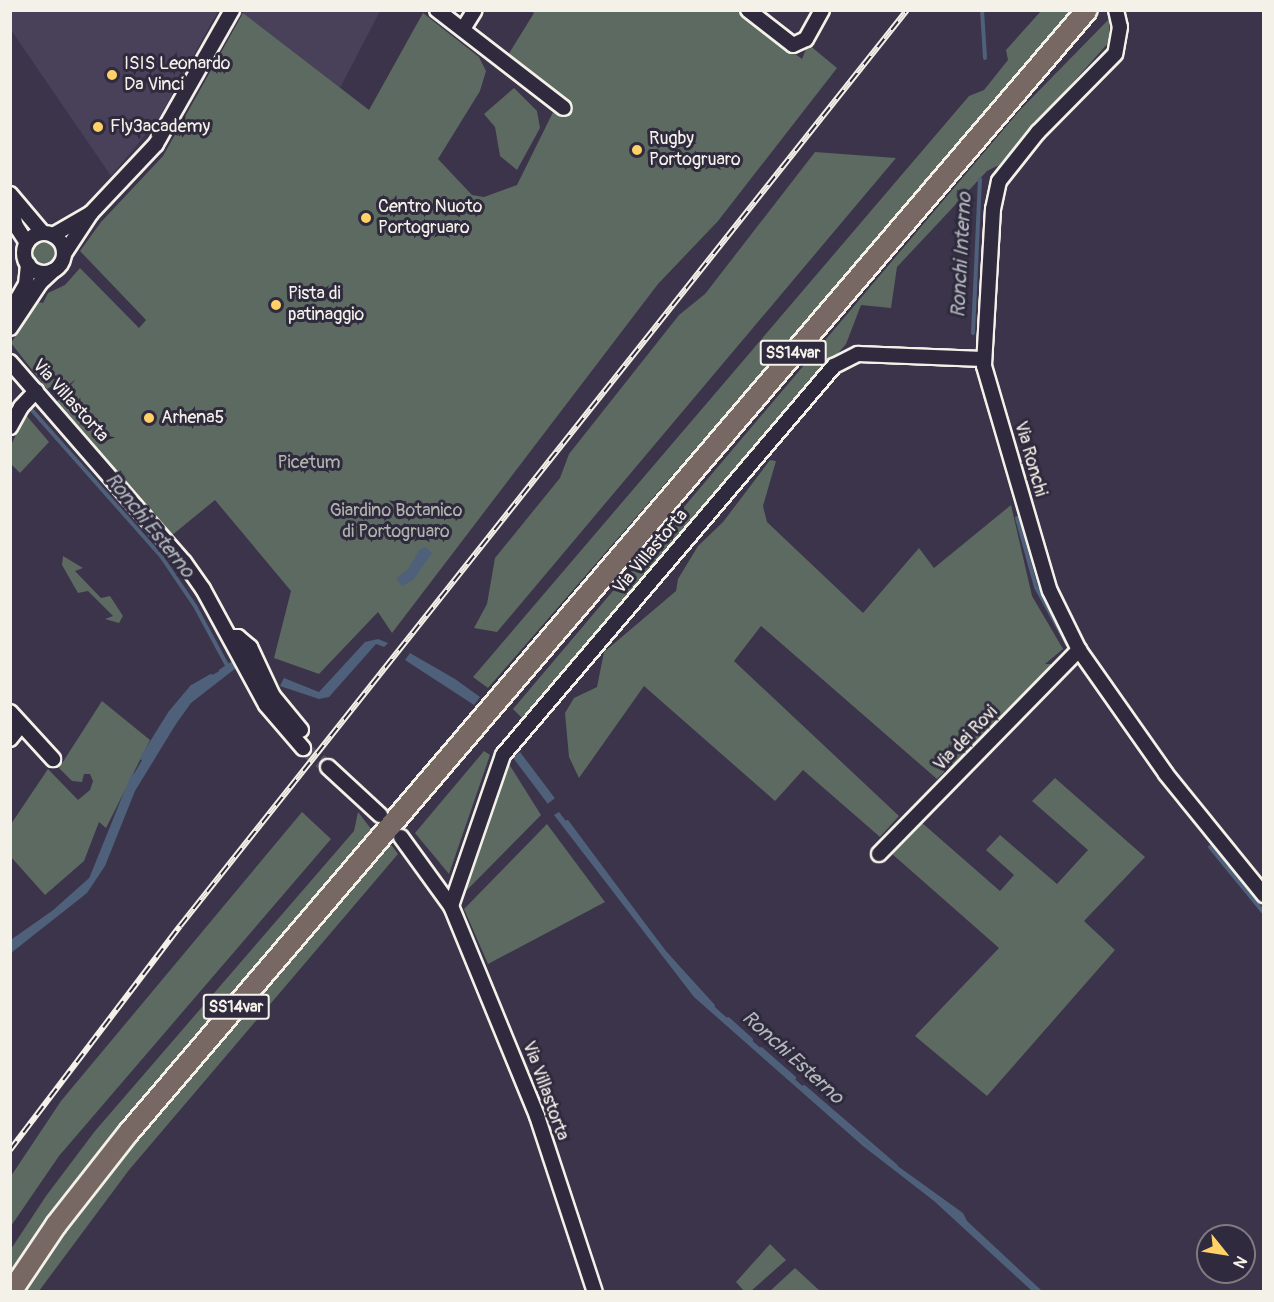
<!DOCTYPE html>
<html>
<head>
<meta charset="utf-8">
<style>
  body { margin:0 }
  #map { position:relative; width:1274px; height:1302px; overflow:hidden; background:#3b344a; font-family:Pangolin,sans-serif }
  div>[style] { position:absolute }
  .built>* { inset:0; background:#494159 }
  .green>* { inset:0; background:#5c6a61 }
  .round { border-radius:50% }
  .water>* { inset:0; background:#4f607a; transform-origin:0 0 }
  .stream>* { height:4px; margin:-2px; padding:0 2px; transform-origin:2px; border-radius:2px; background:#4f607a }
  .minor-tunnel>* { height:14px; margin-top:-7px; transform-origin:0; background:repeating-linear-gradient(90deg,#575062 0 14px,transparent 0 21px) }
  .roads { filter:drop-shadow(2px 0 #f4f1e8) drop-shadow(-2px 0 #f4f1e8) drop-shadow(0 2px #f4f1e8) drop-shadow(0 -2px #f4f1e8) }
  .minor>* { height:14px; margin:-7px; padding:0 7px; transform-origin:7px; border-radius:7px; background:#2f2a3d }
  .minor>.ring { margin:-7px; padding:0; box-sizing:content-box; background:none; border:14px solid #2f2a3d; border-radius:50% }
  .highway>* { height:20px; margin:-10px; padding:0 10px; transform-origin:10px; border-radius:10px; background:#776864 }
  .rail>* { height:6px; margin-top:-3px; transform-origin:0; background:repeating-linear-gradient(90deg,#2f2a3d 0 11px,#f4f1e8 0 22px); box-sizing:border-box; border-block:2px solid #f4f1e8 }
  .dots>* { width:16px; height:16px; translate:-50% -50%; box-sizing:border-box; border:3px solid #2f2a3d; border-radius:50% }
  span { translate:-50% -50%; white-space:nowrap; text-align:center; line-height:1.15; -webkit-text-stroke:6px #2f2a3d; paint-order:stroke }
  .shield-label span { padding:2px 4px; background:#2f2a3d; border:2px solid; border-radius:4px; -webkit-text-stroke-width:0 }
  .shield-label { font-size:16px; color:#f4f1e8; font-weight:700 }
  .poi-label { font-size:18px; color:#f4f1e8 }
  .left { translate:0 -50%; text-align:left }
  .street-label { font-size:18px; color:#f4f1e8 }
  .park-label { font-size:18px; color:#b0b4ab }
  .water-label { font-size:20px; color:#b2b7bc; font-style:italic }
  .frame { position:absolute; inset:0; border:12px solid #f4f1e8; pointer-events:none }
  .north { position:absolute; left:1196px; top:1224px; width:60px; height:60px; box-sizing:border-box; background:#2f2a3d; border:2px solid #7e7a81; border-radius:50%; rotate:120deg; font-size:16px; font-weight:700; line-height:24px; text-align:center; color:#f4f1e8 }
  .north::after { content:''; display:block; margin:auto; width:21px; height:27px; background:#ffd166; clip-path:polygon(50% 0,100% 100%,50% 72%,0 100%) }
</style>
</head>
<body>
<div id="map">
  <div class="built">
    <div style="clip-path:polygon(245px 10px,380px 10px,380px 11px,340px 88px,243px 13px)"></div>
    <div style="clip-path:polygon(10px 11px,11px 10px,218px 11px,158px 120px,111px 176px,11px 30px)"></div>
  </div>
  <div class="green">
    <div style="clip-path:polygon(531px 11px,737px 11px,802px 59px,808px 44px,837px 68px,718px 221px,658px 284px,392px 633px,378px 612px,319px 674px,274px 658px,291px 591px,215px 500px,171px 536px,55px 404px,76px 379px,57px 394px,50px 387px,47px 389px,11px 343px,38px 302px,43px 303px,48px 293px,65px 285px,80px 268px,139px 328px,146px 320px,80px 251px,101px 222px,163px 156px,243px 13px,369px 110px,423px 13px,479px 57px,486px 71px,480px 91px,438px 159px,472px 195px,484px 197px,517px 185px,560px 98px,508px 55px,534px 13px)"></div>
    <div style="clip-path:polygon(1041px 11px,1075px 11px,488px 688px,473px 677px,969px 96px,984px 90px,1008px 60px,1006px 50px)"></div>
    <div style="clip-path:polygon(1109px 19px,1110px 41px,999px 165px,987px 171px,897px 267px,891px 308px,861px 305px,846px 344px,525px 721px,513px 709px,1019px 111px)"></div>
    <div style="clip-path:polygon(514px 88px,537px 111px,540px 128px,517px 170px,500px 156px,495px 127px,484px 114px)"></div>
    <div style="clip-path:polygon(815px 152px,896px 158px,497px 632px,474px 628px,487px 604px,495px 558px,560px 478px,569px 454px,679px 315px,705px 294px)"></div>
    <div class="round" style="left:30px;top:241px;width:26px;height:26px"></div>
    <div style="clip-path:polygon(26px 415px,49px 442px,20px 473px,11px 464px,11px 445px)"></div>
    <div style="clip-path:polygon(770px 460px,776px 461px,763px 506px,767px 522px,863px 613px,919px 548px,934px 568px,1011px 505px,1032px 596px,1063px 649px,1045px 664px,1053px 664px,1018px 703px,951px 772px,950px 766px,937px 779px,761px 626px,734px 661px,899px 816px,880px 837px,803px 770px,775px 801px,644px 686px,579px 778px,569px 757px,565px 713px,574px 698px,597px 687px,604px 652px,676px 591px,678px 579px,698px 546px,723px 522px)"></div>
    <div style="clip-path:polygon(63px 556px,83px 568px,75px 571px,101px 598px,110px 596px,123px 616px,119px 623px,105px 619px,113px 616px,88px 591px,78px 593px,62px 565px)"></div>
    <div style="clip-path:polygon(102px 701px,150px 740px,106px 828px,99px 822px,84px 861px,45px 895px,11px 857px,11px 824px,48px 769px,78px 800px,90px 790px,93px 781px,90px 774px,84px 774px,82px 782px,72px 781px,59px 768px)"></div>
    <div style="clip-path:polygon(484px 751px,490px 755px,449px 874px,415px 833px)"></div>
    <div style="clip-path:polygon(507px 761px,541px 815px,466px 891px,494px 794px)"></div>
    <div style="clip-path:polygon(1055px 778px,1145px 857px,1084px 921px,1115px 950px,987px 1096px,915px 1036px,999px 948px,891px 853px,921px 822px,1000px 891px,1014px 875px,986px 850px,1000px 835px,1057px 884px,1088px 850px,1032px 801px)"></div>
    <div style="clip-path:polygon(302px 812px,331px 839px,59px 1156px,11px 1226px,11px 1176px,61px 1101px)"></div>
    <div style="clip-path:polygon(358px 812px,375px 834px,11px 1277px,11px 1249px,46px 1196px,95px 1131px,354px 831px)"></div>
    <div style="clip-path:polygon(547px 824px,605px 902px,488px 964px,464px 909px)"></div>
    <div style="clip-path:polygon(390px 843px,398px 854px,129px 1170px,39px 1291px,23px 1292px,71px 1220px,126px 1149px)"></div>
    <div style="clip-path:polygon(770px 1244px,786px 1260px,751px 1291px,744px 1291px,736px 1282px)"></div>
    <div style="clip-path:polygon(795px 1268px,820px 1291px,770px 1291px)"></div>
  </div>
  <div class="water">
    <div style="clip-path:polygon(426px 547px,432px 553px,413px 580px,402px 586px,396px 579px,409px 568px,419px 550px)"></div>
    <div style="clip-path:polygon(378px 639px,388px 643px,384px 647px,376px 644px,329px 697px,319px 699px,280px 686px,284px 678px,319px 692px,365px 642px)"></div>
    <div style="clip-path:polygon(410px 653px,455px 679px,480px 697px,474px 705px,405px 660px)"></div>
    <div style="clip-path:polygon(233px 663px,236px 668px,191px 703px,176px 724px,135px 791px,105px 866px,87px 893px,11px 953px,11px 943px,54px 912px,91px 879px,135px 772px,170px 713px,192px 687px)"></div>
    <div style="left:520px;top:752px;width:58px;height:9px;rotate:53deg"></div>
    <div style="clip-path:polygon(559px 812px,696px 990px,867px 1144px,963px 1213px,967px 1221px,1042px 1291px,1032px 1291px,934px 1201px,863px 1146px,694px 997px,554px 815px)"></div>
  </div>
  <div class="stream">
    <div style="left:982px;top:10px;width:48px;rotate:86.4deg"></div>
    <div style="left:973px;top:333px;width:154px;rotate:-87.4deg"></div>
    <div style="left:985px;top:397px;width:25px;rotate:72deg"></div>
    <div style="left:30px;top:408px;width:198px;rotate:48.5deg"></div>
    <div style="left:161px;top:556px;width:60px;rotate:55.8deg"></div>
    <div style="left:195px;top:606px;width:69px;rotate:61.6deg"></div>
    <div style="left:1017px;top:518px;width:72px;rotate:74.6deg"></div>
    <div style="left:1036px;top:587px;width:65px;rotate:61.5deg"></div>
    <div style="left:221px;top:671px;width:14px;rotate:-34deg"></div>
    <div style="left:142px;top:758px;width:53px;rotate:-58.1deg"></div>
    <div style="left:170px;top:713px;width:34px;rotate:-50deg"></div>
    <div style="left:192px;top:687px;width:22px;rotate:-30deg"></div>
    <div style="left:567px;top:822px;width:157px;rotate:53.3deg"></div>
    <div style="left:1210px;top:847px;width:85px;rotate:50.7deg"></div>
    <div style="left:10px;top:943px;width:54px;rotate:-35.2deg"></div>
    <div style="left:54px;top:912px;width:50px;rotate:-41.7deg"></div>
    <div style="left:91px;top:879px;width:112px;rotate:-68deg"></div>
    <div style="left:666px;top:954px;width:70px;rotate:47.9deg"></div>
    <div style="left:728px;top:1019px;width:31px;rotate:42deg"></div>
    <div style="left:761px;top:1049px;width:44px;rotate:41.3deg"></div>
    <div style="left:804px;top:1087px;width:121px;rotate:40.7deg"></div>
  </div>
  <div class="minor-tunnel">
    <div style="left:303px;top:748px;width:31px;rotate:37deg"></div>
  </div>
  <div class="roads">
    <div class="minor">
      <div style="left:437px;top:10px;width:160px;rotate:37.7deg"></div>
      <div style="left:748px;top:10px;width:57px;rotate:37.9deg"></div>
      <div style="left:793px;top:45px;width:14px;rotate:-25deg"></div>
      <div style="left:806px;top:39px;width:33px;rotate:-61deg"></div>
      <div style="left:1116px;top:10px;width:17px;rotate:77deg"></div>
      <div style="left:1120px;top:27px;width:27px;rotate:100deg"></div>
      <div style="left:1115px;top:54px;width:110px;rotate:134.6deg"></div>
      <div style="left:1038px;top:132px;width:63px;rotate:128.5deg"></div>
      <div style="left:999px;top:181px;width:29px;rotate:102deg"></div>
      <div style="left:993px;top:209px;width:157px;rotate:93.3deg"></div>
      <div style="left:984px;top:366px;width:234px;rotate:73.7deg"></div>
      <div style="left:1050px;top:591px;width:66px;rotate:63.8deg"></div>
      <div style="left:1079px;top:650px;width:151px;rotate:54.9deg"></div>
      <div style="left:1166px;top:774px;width:156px;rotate:51deg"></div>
      <div style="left:463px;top:29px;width:22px;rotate:-58deg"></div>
      <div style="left:10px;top:194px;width:51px;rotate:49.8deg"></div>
      <div style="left:10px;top:201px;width:26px;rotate:77deg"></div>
      <div style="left:16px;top:226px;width:20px;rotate:57deg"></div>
      <div style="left:91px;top:213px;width:95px;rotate:-46.7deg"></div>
      <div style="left:156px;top:144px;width:154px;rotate:-60.4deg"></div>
      <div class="ring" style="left:24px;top:233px;width:26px;height:26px"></div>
      <div style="left:53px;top:235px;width:44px;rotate:-30.1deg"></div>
      <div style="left:91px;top:213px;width:49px;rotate:123.4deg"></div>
      <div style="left:10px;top:312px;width:32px;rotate:-60deg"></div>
      <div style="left:26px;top:284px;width:20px;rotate:-84deg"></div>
      <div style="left:10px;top:328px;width:54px;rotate:-56.3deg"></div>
      <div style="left:40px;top:283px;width:18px;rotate:-43deg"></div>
      <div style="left:10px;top:362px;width:265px;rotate:49deg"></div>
      <div style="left:184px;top:562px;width:33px;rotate:55deg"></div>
      <div style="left:203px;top:589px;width:132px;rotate:61.5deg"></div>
      <div style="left:266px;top:705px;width:57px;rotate:49.3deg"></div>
      <div style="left:10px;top:427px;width:23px;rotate:-61deg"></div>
      <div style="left:21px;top:407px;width:22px;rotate:-47deg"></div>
      <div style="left:230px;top:637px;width:8px"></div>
      <div style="left:238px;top:637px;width:16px;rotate:40deg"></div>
      <div style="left:250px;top:647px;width:54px;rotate:64.9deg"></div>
      <div style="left:273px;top:696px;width:44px;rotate:50.5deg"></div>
      <div style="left:10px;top:712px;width:64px;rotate:47.5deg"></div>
      <div style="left:10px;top:739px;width:18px;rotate:-52deg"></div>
      <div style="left:328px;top:767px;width:71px;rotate:42.7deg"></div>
      <div style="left:401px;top:837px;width:85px;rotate:54.1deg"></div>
      <div style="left:451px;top:906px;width:227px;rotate:67.7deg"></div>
      <div style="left:537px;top:1116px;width:185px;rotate:71.8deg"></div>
      <div style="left:879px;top:854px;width:286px;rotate:-45.6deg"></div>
      <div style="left:451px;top:906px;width:160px;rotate:-71deg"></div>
      <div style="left:503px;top:755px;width:511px;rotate:-49.61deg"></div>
      <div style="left:834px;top:366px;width:27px;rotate:-27deg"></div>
      <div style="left:858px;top:354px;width:125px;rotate:2.3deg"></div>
    </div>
    <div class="highway">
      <div style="left:11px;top:1292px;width:81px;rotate:-56.1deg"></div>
      <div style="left:56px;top:1225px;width:118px;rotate:-51.9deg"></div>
      <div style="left:129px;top:1132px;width:1475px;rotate:-49.51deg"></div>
    </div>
  </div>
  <div class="rail">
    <div style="left:10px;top:1150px;width:281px;rotate:-52.8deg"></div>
    <div style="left:180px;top:926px;width:1169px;rotate:-51.56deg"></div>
  </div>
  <div class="dots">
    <div style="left:112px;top:75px;background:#ffd166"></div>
    <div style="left:98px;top:127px;background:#ffd166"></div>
    <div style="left:637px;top:150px;background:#ffd166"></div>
    <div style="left:366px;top:218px;background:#ffd166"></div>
    <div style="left:276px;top:305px;background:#ffd166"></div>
    <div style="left:149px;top:418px;background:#ffd166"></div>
  </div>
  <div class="shield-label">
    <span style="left:793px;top:353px">SS14var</span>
    <span style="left:236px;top:1007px">SS14var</span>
  </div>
  <div class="poi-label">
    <span class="left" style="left:124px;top:75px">ISIS Leonardo<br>Da Vinci</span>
    <span class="left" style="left:110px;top:127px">Fly3academy</span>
    <span class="left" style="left:649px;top:150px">Rugby<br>Portogruaro</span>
    <span class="left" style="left:378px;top:218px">Centro Nuoto<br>Portogruaro</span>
    <span class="left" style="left:288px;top:305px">Pista di<br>patinaggio</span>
    <span class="left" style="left:161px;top:418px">Arhena5</span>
  </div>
  <div class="street-label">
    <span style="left:70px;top:401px;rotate:48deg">Via Villastorta</span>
    <span style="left:1030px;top:459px;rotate:74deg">Via Ronchi</span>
    <span style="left:651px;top:552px;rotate:-50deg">Via Villastorta</span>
    <span style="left:966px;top:739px;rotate:-46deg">Via dei Rovi</span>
    <span style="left:545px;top:1091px;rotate:70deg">Via Villastorta</span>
  </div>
  <div class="park-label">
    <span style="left:309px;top:463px">Picetum</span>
    <span style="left:396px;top:522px">Giardino Botanico<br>di Portogruaro</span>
  </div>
  <div class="water-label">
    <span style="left:961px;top:255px;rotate:-87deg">Ronchi Interno</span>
    <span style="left:150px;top:525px;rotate:51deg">Ronchi Esterno</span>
    <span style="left:793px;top:1057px;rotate:42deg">Ronchi Esterno</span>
  </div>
  <div class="frame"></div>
  <div class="north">N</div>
</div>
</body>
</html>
